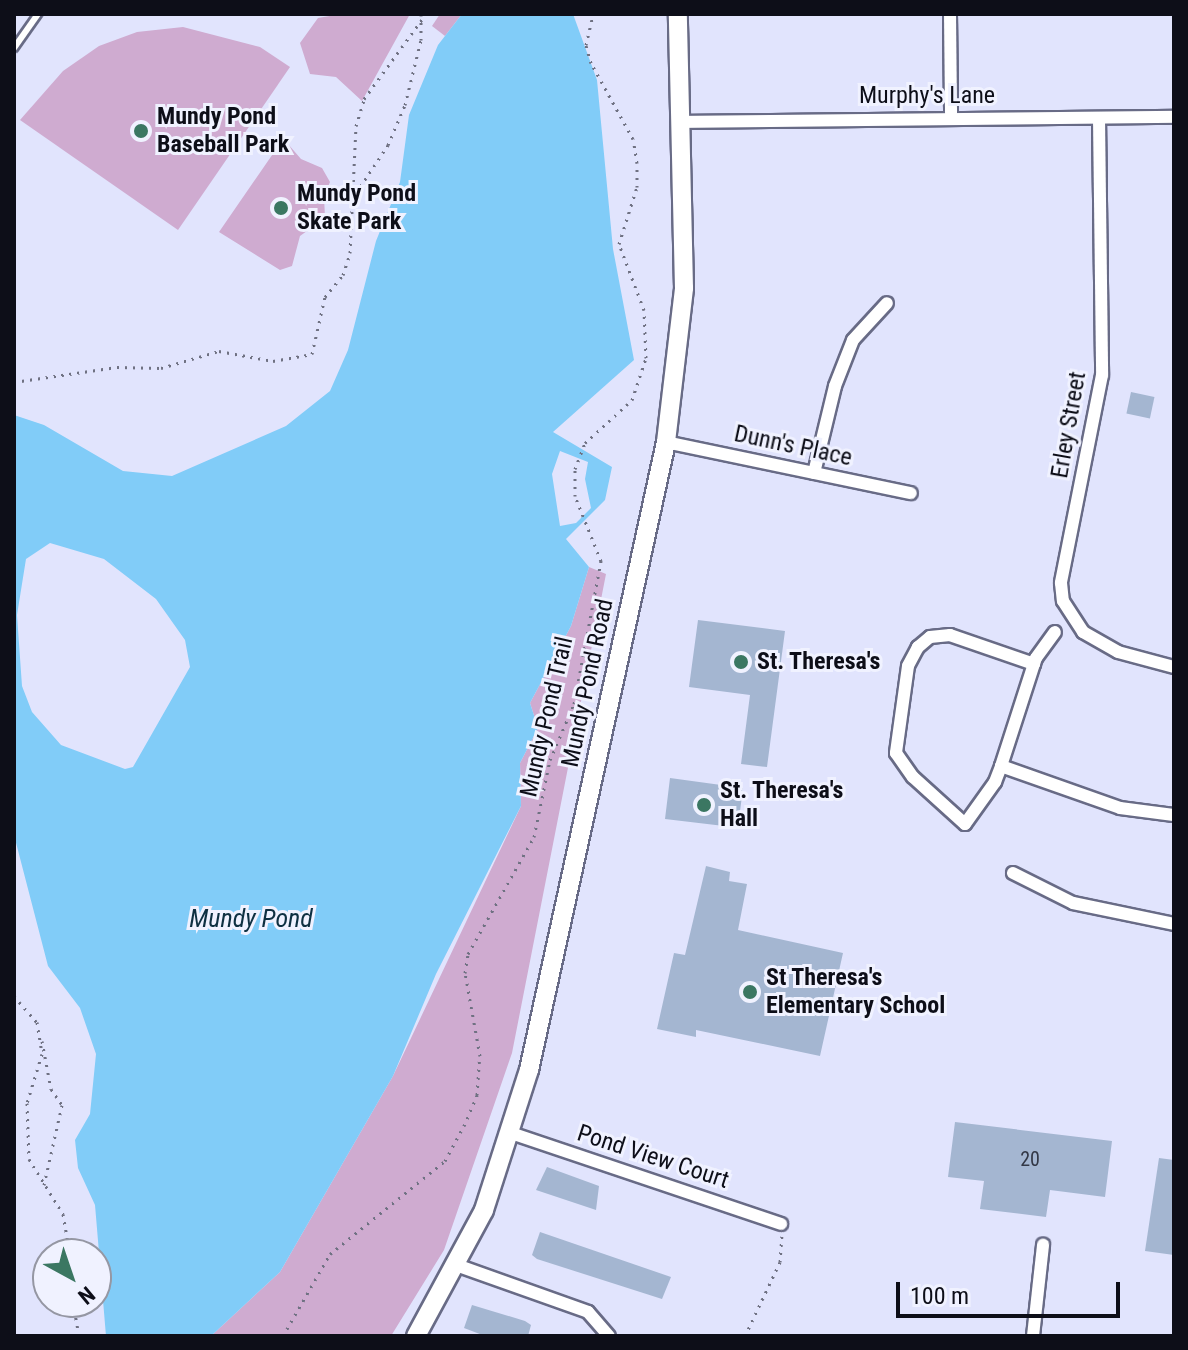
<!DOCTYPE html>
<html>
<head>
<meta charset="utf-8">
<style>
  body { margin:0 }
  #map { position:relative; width:1188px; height:1350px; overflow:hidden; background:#e1e4fd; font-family:"Roboto Condensed",sans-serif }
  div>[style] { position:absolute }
  .green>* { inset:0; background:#cfabd0 }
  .water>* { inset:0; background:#81ccf8 }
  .building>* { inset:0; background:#a4b6d1; transform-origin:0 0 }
  .path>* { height:3px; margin-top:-1.5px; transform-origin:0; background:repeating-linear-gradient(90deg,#6f7182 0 2px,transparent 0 8px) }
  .roads { filter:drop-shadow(2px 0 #686b86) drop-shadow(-2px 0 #686b86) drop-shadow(0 2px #686b86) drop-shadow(0 -2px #686b86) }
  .lane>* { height:6px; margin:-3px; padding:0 3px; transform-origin:3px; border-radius:3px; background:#fff }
  .street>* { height:12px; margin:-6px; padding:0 6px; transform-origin:6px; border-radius:6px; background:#fff }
  .secondary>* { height:18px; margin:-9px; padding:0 9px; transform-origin:9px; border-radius:9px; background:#fff }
  .dots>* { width:22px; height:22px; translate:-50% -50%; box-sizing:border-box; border:4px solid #f0f2ff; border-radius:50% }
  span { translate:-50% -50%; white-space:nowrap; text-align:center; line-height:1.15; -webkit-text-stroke:6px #f0f2ff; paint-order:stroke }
  .number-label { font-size:20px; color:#333846 }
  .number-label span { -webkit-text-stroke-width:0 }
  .street-label { font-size:24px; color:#0d0e18 }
  .poi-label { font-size:24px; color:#0d0e18; font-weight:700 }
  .left { translate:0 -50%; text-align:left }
  .water-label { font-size:26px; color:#0e3042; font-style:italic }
  .frame { position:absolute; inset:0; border:16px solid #0d0e18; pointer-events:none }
  .north { position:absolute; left:32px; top:1238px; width:80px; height:80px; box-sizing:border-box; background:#f0f2ff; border:2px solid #9597a3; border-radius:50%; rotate:140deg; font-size:22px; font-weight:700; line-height:32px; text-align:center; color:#0d0e18 }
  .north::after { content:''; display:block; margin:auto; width:28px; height:36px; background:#3b7762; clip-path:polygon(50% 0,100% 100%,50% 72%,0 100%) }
  .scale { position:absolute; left:896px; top:1282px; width:224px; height:36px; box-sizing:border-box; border:4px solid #0d0e18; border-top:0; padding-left:10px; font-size:24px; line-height:28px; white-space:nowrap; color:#0d0e18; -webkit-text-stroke:6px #f0f2ff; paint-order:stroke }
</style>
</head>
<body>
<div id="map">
  <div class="green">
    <div style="clip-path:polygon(341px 14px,410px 14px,362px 101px,336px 77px,310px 74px,300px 43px,318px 18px)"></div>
    <div style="clip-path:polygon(440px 14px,462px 14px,445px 36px,432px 26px)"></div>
    <div style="clip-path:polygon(183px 27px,260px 47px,290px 67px,178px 230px,20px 120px,63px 71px,99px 46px,137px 32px)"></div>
    <div style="clip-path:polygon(288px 144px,301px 159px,322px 168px,330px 182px,324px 196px,325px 218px,300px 236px,292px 266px,280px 270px,219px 232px,279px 145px)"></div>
    <div style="clip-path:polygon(589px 567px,606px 574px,512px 1053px,444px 1250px,391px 1336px,211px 1336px,280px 1272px,393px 1076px,521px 806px,520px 763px,538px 728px,530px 703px,571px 626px)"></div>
  </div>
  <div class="water">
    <div style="clip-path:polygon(evenodd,462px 14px,573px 14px,597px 80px,613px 249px,634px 360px,553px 432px,612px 467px,605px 500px,566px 539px,589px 567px,571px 626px,530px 703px,538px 728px,520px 763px,521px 806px,436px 974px,393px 1076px,280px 1272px,211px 1336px,106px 1336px,95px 1205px,78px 1168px,75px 1140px,90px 1114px,96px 1054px,80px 1008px,48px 966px,14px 835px,14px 415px,44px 425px,123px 471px,172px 476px,286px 426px,330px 391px,348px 350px,376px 241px,400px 182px,409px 115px,438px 45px,462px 14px,560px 451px,588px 462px,585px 479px,591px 508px,576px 523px,560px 526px,552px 474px,560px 451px,462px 14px,50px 543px,104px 559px,156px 599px,185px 640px,190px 667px,133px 767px,125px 769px,61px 745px,32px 712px,22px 686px,17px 615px,26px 559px,50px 543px)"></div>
  </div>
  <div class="building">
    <div style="left:1131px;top:392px;width:24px;height:22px;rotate:12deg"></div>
    <div style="clip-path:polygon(698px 620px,785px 631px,767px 767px,741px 764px,750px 695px,689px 687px)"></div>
    <div style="clip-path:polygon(670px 778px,743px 788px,739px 819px,725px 818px,724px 826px,665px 819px)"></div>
    <div style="clip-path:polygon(706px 866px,730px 872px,729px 881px,747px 884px,738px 930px,843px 953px,820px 1056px,696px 1030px,696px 1037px,657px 1029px,674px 953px,685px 955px)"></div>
    <div style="clip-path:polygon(955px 1122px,1112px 1141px,1105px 1197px,1050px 1190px,1046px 1217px,980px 1209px,984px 1181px,948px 1177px)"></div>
    <div style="clip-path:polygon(1159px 1158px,1174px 1160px,1174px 1255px,1145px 1251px)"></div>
    <div style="clip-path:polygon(547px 1167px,599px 1186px,596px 1210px,536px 1190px)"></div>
    <div style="clip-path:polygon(540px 1232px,671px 1277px,662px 1299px,537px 1259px,532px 1255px)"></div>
    <div style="clip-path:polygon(472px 1305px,525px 1321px,531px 1325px,528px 1336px,485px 1336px,464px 1328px)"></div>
  </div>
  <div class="path">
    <div style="left:356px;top:193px;width:58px;rotate:-56.3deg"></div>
    <div style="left:388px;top:145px;width:43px;rotate:-67deg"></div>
    <div style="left:405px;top:105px;width:67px;rotate:-76.2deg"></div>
    <div style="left:421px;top:40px;width:24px;rotate:-90deg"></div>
    <div style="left:14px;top:382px;width:104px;rotate:-8.3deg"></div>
    <div style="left:117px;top:367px;width:44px;rotate:1.3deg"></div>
    <div style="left:161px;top:368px;width:60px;rotate:-16.3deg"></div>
    <div style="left:219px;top:351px;width:55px;rotate:10.5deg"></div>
    <div style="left:273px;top:361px;width:40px;rotate:-10deg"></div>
    <div style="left:312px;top:354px;width:58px;rotate:-77.2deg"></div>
    <div style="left:325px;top:297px;width:28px;rotate:-51deg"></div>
    <div style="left:343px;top:275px;width:23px;rotate:-72deg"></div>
    <div style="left:350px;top:253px;width:127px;rotate:-87.3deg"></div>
    <div style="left:356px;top:126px;width:28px;rotate:-73deg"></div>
    <div style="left:364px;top:99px;width:105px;rotate:-53.9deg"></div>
    <div style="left:14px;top:996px;width:35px;rotate:49deg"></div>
    <div style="left:37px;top:1022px;width:32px;rotate:81deg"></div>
    <div style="left:42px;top:1054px;width:51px;rotate:107deg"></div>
    <div style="left:27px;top:1103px;width:56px;rotate:88deg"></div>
    <div style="left:29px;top:1159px;width:65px;rotate:58.3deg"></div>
    <div style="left:63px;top:1214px;width:41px;rotate:80.1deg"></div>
    <div style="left:42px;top:1041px;width:49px;rotate:79.4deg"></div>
    <div style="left:51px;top:1089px;width:19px;rotate:55deg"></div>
    <div style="left:62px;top:1105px;width:82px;rotate:102.7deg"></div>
    <div style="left:73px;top:1302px;width:35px;rotate:80deg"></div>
    <div style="left:283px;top:1336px;width:95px;rotate:-60.2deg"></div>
    <div style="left:330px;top:1254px;width:148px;rotate:-39deg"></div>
    <div style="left:445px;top:1161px;width:40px;rotate:-62deg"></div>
    <div style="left:464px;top:1126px;width:34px;rotate:-67deg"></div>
    <div style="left:477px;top:1095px;width:39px;rotate:-86deg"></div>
    <div style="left:480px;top:1056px;width:84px;rotate:-100.2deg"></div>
    <div style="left:465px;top:973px;width:19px;rotate:-81deg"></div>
    <div style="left:468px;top:954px;width:134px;rotate:-60.6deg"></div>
    <div style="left:534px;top:837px;width:79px;rotate:-78.3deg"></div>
    <div style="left:550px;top:760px;width:61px;rotate:-66.8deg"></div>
    <div style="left:574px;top:704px;width:146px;rotate:-79.3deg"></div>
    <div style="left:601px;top:561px;width:70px;rotate:-111.8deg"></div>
    <div style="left:575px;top:496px;width:27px;rotate:-90deg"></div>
    <div style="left:575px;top:469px;width:28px;rotate:-69deg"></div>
    <div style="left:585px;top:443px;width:64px;rotate:-42.5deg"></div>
    <div style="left:632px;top:400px;width:44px;rotate:-71.6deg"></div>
    <div style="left:646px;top:358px;width:48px;rotate:-92.4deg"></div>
    <div style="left:644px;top:310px;width:71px;rotate:-110.7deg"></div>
    <div style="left:619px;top:244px;width:60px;rotate:-72.5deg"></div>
    <div style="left:637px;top:187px;width:24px;rotate:-90deg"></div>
    <div style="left:637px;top:163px;width:24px;rotate:-99deg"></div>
    <div style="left:633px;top:139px;width:87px;rotate:-118.9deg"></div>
    <div style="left:591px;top:63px;width:19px;rotate:-106deg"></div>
    <div style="left:586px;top:45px;width:32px;rotate:-77deg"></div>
    <div style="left:745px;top:1336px;width:82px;rotate:-64.7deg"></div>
    <div style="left:780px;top:1262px;width:26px;rotate:-86deg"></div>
  </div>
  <div class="roads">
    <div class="lane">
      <div style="left:14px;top:48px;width:42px;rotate:-54.8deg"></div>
    </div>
    <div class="street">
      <div style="left:950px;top:14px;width:103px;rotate:89.4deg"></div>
      <div style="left:1099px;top:118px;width:257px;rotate:89.3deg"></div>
      <div style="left:1102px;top:375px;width:212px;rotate:101.2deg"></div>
      <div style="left:1061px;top:583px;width:18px;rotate:84deg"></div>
      <div style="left:1063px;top:601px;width:37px;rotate:57deg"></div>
      <div style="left:1083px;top:632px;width:40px;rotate:29.7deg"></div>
      <div style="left:1118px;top:652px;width:58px;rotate:15deg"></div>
      <div style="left:680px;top:122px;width:494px;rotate:-0.6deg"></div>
      <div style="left:666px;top:442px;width:250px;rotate:11.8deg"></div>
      <div style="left:814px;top:473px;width:89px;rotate:-76.4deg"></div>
      <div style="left:835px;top:386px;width:49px;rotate:-68.6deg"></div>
      <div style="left:853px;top:340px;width:50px;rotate:-47.4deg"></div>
      <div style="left:1034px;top:664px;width:89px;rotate:-161deg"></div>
      <div style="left:950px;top:635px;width:20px;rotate:174deg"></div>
      <div style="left:930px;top:637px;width:16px;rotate:140deg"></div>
      <div style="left:918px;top:647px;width:21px;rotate:118deg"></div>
      <div style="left:908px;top:666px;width:88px;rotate:97.9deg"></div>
      <div style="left:896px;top:753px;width:29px;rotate:55deg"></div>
      <div style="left:913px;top:777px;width:70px;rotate:42.1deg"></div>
      <div style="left:965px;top:824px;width:52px;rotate:-54.5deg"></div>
      <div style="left:995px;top:782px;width:17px;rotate:-69deg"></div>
      <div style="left:1001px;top:766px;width:107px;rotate:-72.1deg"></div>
      <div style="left:1034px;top:664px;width:6px;rotate:-72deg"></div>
      <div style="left:1036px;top:658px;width:32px;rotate:-54deg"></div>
      <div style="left:1001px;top:766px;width:126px;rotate:19.4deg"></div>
      <div style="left:1120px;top:808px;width:54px;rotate:7.4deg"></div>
      <div style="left:1013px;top:873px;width:67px;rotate:26.6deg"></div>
      <div style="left:1073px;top:903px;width:103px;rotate:11.7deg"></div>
      <div style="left:511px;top:1133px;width:285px;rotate:18.6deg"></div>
      <div style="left:459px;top:1266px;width:137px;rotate:19.6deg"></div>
      <div style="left:588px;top:1312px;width:32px;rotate:49deg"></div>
      <div style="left:1033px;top:1336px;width:92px;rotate:-83.7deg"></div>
    </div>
    <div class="secondary">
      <div style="left:416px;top:1336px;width:143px;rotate:-61.6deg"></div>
      <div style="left:484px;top:1210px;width:147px;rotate:-72.2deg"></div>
      <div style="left:529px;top:1070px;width:643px;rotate:-77.69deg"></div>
      <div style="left:666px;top:442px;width:155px;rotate:-83.3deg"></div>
      <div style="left:684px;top:288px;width:274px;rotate:-91.3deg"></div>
    </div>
  </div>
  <div class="dots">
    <div style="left:141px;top:131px;background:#3b7762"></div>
    <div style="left:281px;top:208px;background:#3b7762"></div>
    <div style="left:741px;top:662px;background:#3b7762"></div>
    <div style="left:704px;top:805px;background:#3b7762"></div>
    <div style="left:750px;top:992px;background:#3b7762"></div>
  </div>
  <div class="number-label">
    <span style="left:1030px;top:1159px">20</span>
  </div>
  <div class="street-label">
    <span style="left:927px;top:96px">Murphy's Lane</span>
    <span style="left:1069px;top:425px;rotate:-80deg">Erley Street</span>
    <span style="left:793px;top:446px;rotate:12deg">Dunn's Place</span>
    <span style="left:588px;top:683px;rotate:-78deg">Mundy Pond Road</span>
    <span style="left:547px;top:717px;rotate:-77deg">Mundy Pond Trail</span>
    <span style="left:653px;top:1157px;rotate:18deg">Pond View Court</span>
  </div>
  <div class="poi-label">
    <span class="left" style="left:157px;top:131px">Mundy Pond<br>Baseball Park</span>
    <span class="left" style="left:297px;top:208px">Mundy Pond<br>Skate Park</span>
    <span class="left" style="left:757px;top:662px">St. Theresa's</span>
    <span class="left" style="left:720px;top:805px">St. Theresa's<br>Hall</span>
    <span class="left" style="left:766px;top:992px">St Theresa's<br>Elementary School</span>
  </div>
  <div class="water-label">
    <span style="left:251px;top:919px">Mundy Pond</span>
  </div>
  <div class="frame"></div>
  <div class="north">N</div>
  <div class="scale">100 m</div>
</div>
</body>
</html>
